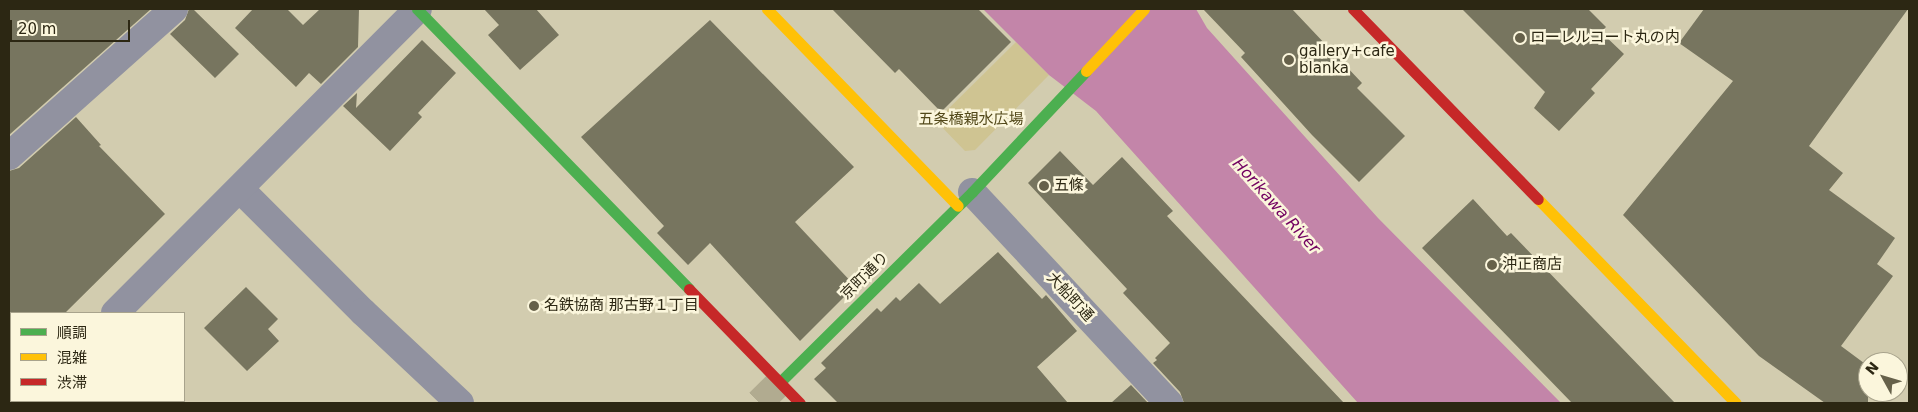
<!DOCTYPE html>
<html>
<head>
<meta charset="utf-8">
<style>
  body { margin:0 }
  #map { position:relative; width:1918px; height:412px; overflow:hidden; background:#d2ccaf; font-family:"DejaVu Sans","Noto Sans JP",sans-serif }
  div>[style] { position:absolute }
  .green>* { inset:0; background:#cfc492 }
  .water>* { inset:0; background:#c385a9 }
  .building>* { inset:0; background:#77755f }
  .secondary-tunnel>* { height:28px; margin-top:-14px; transform-origin:0; background:repeating-linear-gradient(90deg,#b1ab90 0 28px,transparent 0 42px) }
  .street>* { height:28px; margin:-14px; padding:0 14px; transform-origin:14px; border-radius:14px; background:#9192a0 }
  .fast>* { height:11px; margin:-5.5px; padding:0 5.5px; transform-origin:5.5px; border-radius:5.5px; background:#4caf50 }
  .slow>* { height:11px; margin:-5.5px; padding:0 5.5px; transform-origin:5.5px; border-radius:5.5px; background:#ffc107 }
  .jam>* { height:11px; margin:-5.5px; padding:0 5.5px; transform-origin:5.5px; border-radius:5.5px; background:#c62828 }
  .dots>* { width:14px; height:14px; translate:-50% -50%; box-sizing:border-box; border:2px solid #fbf6dc; border-radius:50% }
  span { translate:-50% -50%; white-space:nowrap; text-align:center; line-height:1.15; -webkit-text-stroke:5px #fbf6dc; paint-order:stroke }
  .poi-label { font-size:15px; color:#2c2713 }
  .left { translate:0 -50%; text-align:left }
  .park-label { font-size:15px; color:#524819 }
  .street-label { font-size:15px; color:#2c2713 }
  .water-label { font-size:16px; color:#720060; font-style:italic }
  .frame { position:absolute; inset:0; border:10px solid #2c2713; pointer-events:none }
  .legend { position:absolute; left:10px; top:312px; width:175px; height:90px; box-sizing:border-box; background:#fbf6dc; border:1px solid #a8a38c; margin:0; padding:6px 9px; list-style:none; font-size:15px; color:#2c2713 }
  .legend li { display:flex; align-items:center; gap:10px; height:25px }
  .legend b { width:25px; border:1px solid #a8a38c }
  .north { position:absolute; left:1858px; top:352px; width:50px; height:50px; box-sizing:border-box; background:#fbf6dc; border:1px solid #a8a38c; border-radius:50%; rotate:309deg; font-size:14px; font-weight:700; line-height:20px; text-align:center; color:#2c2713 }
  .north::after { content:''; display:block; margin:auto; width:18px; height:22px; background:#66614a; clip-path:polygon(50% 0,100% 100%,50% 72%,0 100%) }
  .scale { position:absolute; left:10px; top:20px; width:120px; height:22px; box-sizing:border-box; border:2px solid #2c2713; border-top:0; padding-left:6px; font-size:15px; line-height:18px; white-space:nowrap; color:#2c2713; -webkit-text-stroke:4px #fbf6dc; paint-order:stroke }
</style>
</head>
<body>
<div id="map">
  <div class="green">
    <div style="clip-path:polygon(1016px 42px,1049px 75px,975px 150px,965px 151px,936px 121px)"></div>
  </div>
  <div class="water">
    <div style="clip-path:polygon(983px 9px,1196px 9px,1207px 28px,1378px 218px,1561px 403px,1358px 403px,1096px 111px,1049px 75px)"></div>
  </div>
  <div class="building">
    <div style="clip-path:polygon(9px 9px,151px 9px,9px 135px)"></div>
    <div style="clip-path:polygon(189px 9px,193px 9px,239px 54px,215px 78px,170px 34px,185px 20px)"></div>
    <div style="clip-path:polygon(253px 9px,287px 9px,303px 25px,320px 9px,359px 9px,358px 47px,321px 84px,309px 73px,296px 87px,235px 28px)"></div>
    <div style="clip-path:polygon(484px 9px,536px 9px,559px 35px,520px 70px,488px 35px,499px 25px)"></div>
    <div style="clip-path:polygon(832px 9px,978px 9px,1011px 42px,941px 112px,899px 69px,895px 73px)"></div>
    <div style="clip-path:polygon(1203px 9px,1292px 9px,1362px 83px,1357px 88px,1405px 136px,1359px 182px,1312px 135px,1241px 57px,1245px 53px)"></div>
    <div style="clip-path:polygon(1462px 9px,1588px 9px,1606px 27px,1601px 32px,1624px 54px,1591px 89px,1595px 93px,1559px 131px,1534px 108px,1545px 92px)"></div>
    <div style="clip-path:polygon(1704px 9px,1908px 9px,1809px 146px,1843px 173px,1829px 190px,1895px 238px,1877px 264px,1893px 276px,1841px 346px,1868px 366px,1868px 403px,1825px 403px,1759px 356px,1623px 215px,1733px 81px,1679px 43px)"></div>
    <div style="clip-path:polygon(710px 20px,854px 167px,795px 222px,855px 286px,800px 341px,710px 243px,688px 265px,657px 233px,664px 226px,581px 137px)"></div>
    <div style="clip-path:polygon(422px 40px,456px 73px,418px 113px,422px 117px,390px 151px,343px 106px,357px 93px,356px 108px)"></div>
    <div style="clip-path:polygon(76px 117px,101px 145px,99px 146px,165px 214px,65px 313px,9px 313px,9px 171px,19px 168px)"></div>
    <div style="clip-path:polygon(1060px 151px,1093px 185px,1122px 157px,1173px 211px,1167px 216px,1344px 403px,1184px 403px,1180px 392px,1153px 363px,1157px 360px,1155px 358px,1170px 343px,1123px 293px,1127px 289px,1028px 183px)"></div>
    <div style="clip-path:polygon(1473px 199px,1507px 236px,1511px 233px,1675px 403px,1572px 403px,1422px 248px)"></div>
    <div style="clip-path:polygon(998px 252px,1042px 299px,1046px 295px,1077px 331px,1037px 367px,1068px 403px,838px 403px,814px 379px,826px 368px,821px 363px,877px 308px,881px 312px,896px 297px,900px 301px,919px 283px,940px 304px)"></div>
    <div style="clip-path:polygon(246px 287px,278px 319px,268px 329px,279px 341px,247px 371px,204px 328px)"></div>
    <div style="clip-path:polygon(1131px 385px,1148px 403px,1111px 403px)"></div>
  </div>
  <div class="secondary-tunnel">
    <div style="left:759px;top:403px;width:30px;rotate:-45deg"></div>
  </div>
  <div class="street">
    <div style="left:9px;top:156px;width:221px;rotate:-41.7deg"></div>
    <div style="left:240px;top:189px;width:174px;rotate:45deg"></div>
    <div style="left:363px;top:312px;width:133px;rotate:43.2deg"></div>
    <div style="left:972px;top:192px;width:289px;rotate:47deg"></div>
    <div style="left:115px;top:313px;width:429px;rotate:-45.1deg"></div>
    <div style="left:25px;top:403px;width:3px;rotate:-45deg"></div>
  </div>
  <div class="fast">
    <div style="left:417px;top:9px;width:390px;rotate:45.8deg"></div>
    <div style="left:780px;top:382px;width:270px;rotate:-44.7deg"></div>
    <div style="left:972px;top:192px;width:166px;rotate:-46.7deg"></div>
  </div>
  <div class="slow">
    <div style="left:767px;top:9px;width:274px;rotate:45.9deg"></div>
    <div style="left:1086px;top:71px;width:85px;rotate:-46.9deg"></div>
    <div style="left:1538px;top:199px;width:284px;rotate:45.9deg"></div>
  </div>
  <div class="jam">
    <div style="left:1353px;top:9px;width:265px;rotate:45.8deg"></div>
    <div style="left:689px;top:289px;width:159px;rotate:45.8deg"></div>
  </div>
  <div class="dots">
    <div style="left:1520px;top:38px;background:#66614a"></div>
    <div style="left:1289px;top:60px;background:#66614a"></div>
    <div style="left:1044px;top:186px;background:#66614a"></div>
    <div style="left:1492px;top:265px;background:#66614a"></div>
    <div style="left:534px;top:306px;background:#66614a"></div>
  </div>
  <div class="poi-label">
    <span class="left" style="left:1530px;top:38px">ローレルコート丸の内</span>
    <span class="left" style="left:1299px;top:60px">gallery+cafe<br>blanka</span>
    <span class="left" style="left:1054px;top:186px">五條</span>
    <span class="left" style="left:1502px;top:265px">沖正商店</span>
    <span class="left" style="left:544px;top:306px">名鉄協商 那古野１丁目</span>
  </div>
  <div class="park-label">
    <span style="left:971px;top:120px">五条橋親水広場</span>
  </div>
  <div class="street-label">
    <span style="left:865px;top:276px;rotate:-45deg">京町通り</span>
    <span style="left:1070px;top:297px;rotate:47deg">大船町通</span>
  </div>
  <div class="water-label">
    <span style="left:1276px;top:206px;rotate:48deg">Horikawa River</span>
  </div>
  <div class="frame"></div>
  <ul class="legend">
  <li><b style="height:6px;background:#4caf50"></b>順調</li>
  <li><b style="height:6px;background:#ffc107"></b>混雑</li>
  <li><b style="height:6px;background:#c62828"></b>渋滞</li>
  </ul>
  <div class="north">N</div>
  <div class="scale">20 m</div>
</div>
</body>
</html>
